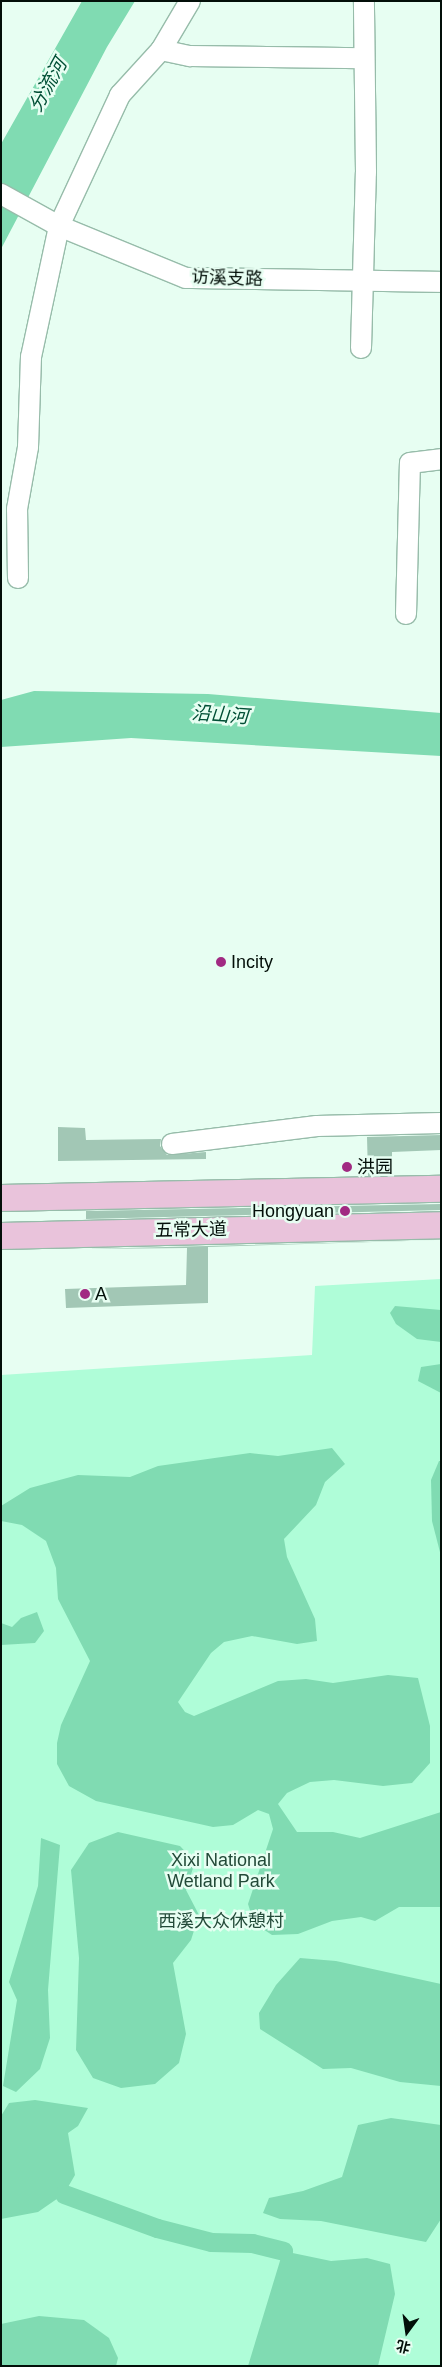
<!DOCTYPE html>
<html>
<head>
<meta charset="utf-8">
<style>
  body { margin:0 }
  #map { position:relative; width:442px; height:2367px; overflow:hidden; background:#e7fef2; font-family:Arial,"Noto Sans SC",sans-serif }
  div>[style] { position:absolute }
  .green>* { inset:0; background:#affdd8 }
  .water>* { inset:0; background:#80dbb2 }
  .canal>* { height:19px; margin:-9.5px; padding:0 9.5px; transform-origin:9.5px; border-radius:9.5px; background:#80dbb2 }
  .building>* { inset:0; background:#a2c7b5 }
  .roads { filter:drop-shadow(1px 0 #97bcaa) drop-shadow(-1px 0 #97bcaa) drop-shadow(0 1px #97bcaa) drop-shadow(0 -1px #97bcaa) }
  .minor>* { height:20px; margin:-10px; padding:0 10px; transform-origin:10px; border-radius:10px; background:#fff }
  .major>* { height:26px; margin:-13px; padding:0 13px; transform-origin:13px; border-radius:13px; background:#e9c3db }
  .dots>* { width:14px; height:14px; translate:-50% -50%; box-sizing:border-box; border:2px solid #e7fef2; border-radius:50% }
  span { translate:-50% -50%; white-space:nowrap; text-align:center; line-height:1.15; -webkit-text-stroke:5px #e7fef2; paint-order:stroke }
  .street-label { font-size:18px; color:#030f09 }
  .poi-label { font-size:18px; color:#030f09 }
  .left { translate:0 -50%; text-align:left }
  .right { translate:-100% -50%; text-align:right }
  .park-label { font-size:18px; color:#224a38 }
  .water-label { font-size:19px; color:#004f35; font-style:italic }
  .frame { position:absolute; inset:0; border:2px solid #030f09; pointer-events:none }
  .north { position:absolute; left:382px; top:2307px; width:50px; height:50px; -webkit-text-stroke:4px #e7fef2; paint-order:stroke; rotate:194deg; font-size:14px; font-weight:700; line-height:20px; text-align:center; color:#030f09 }
  .north::after { content:''; display:block; margin:auto; width:18px; height:22px; background:#030f09; clip-path:polygon(50% 0,100% 100%,50% 72%,0 100%) }
</style>
</head>
<body>
<div id="map">
  <div class="green">
    <div style="clip-path:polygon(441px 1279px,441px 2366px,1px 2366px,1px 1375px,312px 1355px,315px 1286px)"></div>
  </div>
  <div class="water">
    <div style="clip-path:polygon(82px 1px,135px 1px,107px 47px,1px 249px,1px 144px)"></div>
    <div style="clip-path:polygon(34px 691px,208px 694px,441px 713px,441px 756px,131px 738px,1px 747px,1px 700px)"></div>
    <div style="clip-path:polygon(395px 1306px,441px 1310px,441px 1342px,417px 1339px,396px 1324px,390px 1313px)"></div>
    <div style="clip-path:polygon(441px 1364px,441px 1393px,418px 1381px,421px 1367px)"></div>
    <div style="clip-path:polygon(332px 1448px,345px 1464px,325px 1482px,316px 1505px,284px 1539px,287px 1557px,315px 1619px,317px 1641px,297px 1644px,252px 1636px,224px 1642px,211px 1653px,178px 1702px,185px 1712px,194px 1716px,278px 1681px,306px 1679px,333px 1683px,388px 1675px,418px 1678px,430px 1726px,430px 1763px,412px 1783px,383px 1786px,334px 1780px,310px 1782px,287px 1793px,278px 1804px,297px 1832px,333px 1832px,360px 1838px,441px 1812px,441px 1907px,399px 1907px,375px 1921px,361px 1917px,332px 1921px,298px 1934px,272px 1935px,254px 1923px,248px 1904px,273px 1829px,269px 1814px,258px 1810px,233px 1825px,213px 1827px,96px 1801px,69px 1786px,57px 1764px,57px 1743px,61px 1725px,90px 1661px,58px 1599px,56px 1568px,46px 1541px,22px 1525px,1px 1521px,1px 1506px,30px 1488px,78px 1475px,130px 1477px,158px 1466px,250px 1453px,278px 1456px)"></div>
    <div style="clip-path:polygon(439px 1461px,441px 1461px,441px 1556px,432px 1521px,431px 1480px)"></div>
    <div style="clip-path:polygon(37px 1612px,44px 1631px,35px 1643px,1px 1645px,1px 1623px,12px 1627px,21px 1618px)"></div>
    <div style="clip-path:polygon(118px 1832px,180px 1846px,195px 1862px,186px 1890px,199px 1915px,191px 1940px,173px 1963px,186px 2034px,179px 2063px,155px 2084px,121px 2088px,93px 2078px,76px 2050px,79px 1958px,71px 1870px,89px 1843px)"></div>
    <div style="clip-path:polygon(41px 1838px,60px 1845px,48px 1990px,50px 2038px,40px 2069px,16px 2092px,3px 2086px,17px 2000px,9px 1982px,38px 1886px)"></div>
    <div style="clip-path:polygon(300px 1958px,336px 1961px,441px 1984px,441px 2086px,400px 2082px,351px 2068px,323px 2069px,260px 2029px,259px 2013px,276px 1985px)"></div>
    <div style="clip-path:polygon(35px 2100px,88px 2108px,78px 2126px,68px 2133px,75px 2175px,64px 2194px,38px 2212px,1px 2219px,1px 2116px,9px 2103px)"></div>
    <div style="clip-path:polygon(391px 2118px,441px 2125px,441px 2219px,426px 2242px,321px 2221px,280px 2219px,263px 2213px,269px 2198px,303px 2191px,342px 2177px,358px 2125px)"></div>
    <div style="clip-path:polygon(283px 2251px,331px 2261px,367px 2258px,390px 2264px,395px 2294px,378px 2366px,248px 2366px)"></div>
    <div style="clip-path:polygon(39px 2316px,84px 2320px,109px 2338px,118px 2358px,116px 2366px,1px 2366px,1px 2324px)"></div>
  </div>
  <div class="canal">
    <div style="left:64px;top:2194px;width:99px;rotate:20.1deg"></div>
    <div style="left:157px;top:2228px;width:56px;rotate:14.5deg"></div>
    <div style="left:211px;top:2242px;width:41px;rotate:1.4deg"></div>
    <div style="left:252px;top:2243px;width:32px;rotate:14deg"></div>
  </div>
  <div class="building">
    <div style="clip-path:polygon(58px 1127px,85px 1128px,86px 1140px,161px 1139px,160px 1146px,167px 1155px,206px 1152px,206px 1159px,58px 1161px)"></div>
    <div style="clip-path:polygon(441px 1135px,441px 1150px,392px 1152px,392px 1175px,368px 1176px,367px 1137px)"></div>
    <div style="clip-path:polygon(441px 1204px,441px 1210px,86px 1219px,86px 1211px)"></div>
    <div style="clip-path:polygon(441px 1240px,208px 1247px,208px 1303px,66px 1308px,65px 1289px,186px 1285px,187px 1248px,87px 1249px)"></div>
  </div>
  <div class="roads">
    <div class="minor">
      <div style="left:161px;top:50px;width:30px;rotate:12deg"></div>
      <div style="left:190px;top:56px;width:174px;rotate:0.7deg"></div>
      <div style="left:1px;top:194px;width:66px;rotate:28.9deg"></div>
      <div style="left:59px;top:226px;width:137px;rotate:22.3deg"></div>
      <div style="left:186px;top:278px;width:255px;rotate:0.9deg"></div>
      <div style="left:361px;top:348px;width:176px;rotate:-88.4deg"></div>
      <div style="left:366px;top:172px;width:171px;rotate:-90.7deg"></div>
      <div style="left:18px;top:578px;width:69px;rotate:-90.8deg"></div>
      <div style="left:17px;top:509px;width:63px;rotate:-79.9deg"></div>
      <div style="left:28px;top:447px;width:90px;rotate:-88.1deg"></div>
      <div style="left:31px;top:357px;width:134px;rotate:-77.9deg"></div>
      <div style="left:59px;top:226px;width:145px;rotate:-65deg"></div>
      <div style="left:120px;top:95px;width:61px;rotate:-47.7deg"></div>
      <div style="left:161px;top:50px;width:57px;rotate:-59.4deg"></div>
      <div style="left:406px;top:614px;width:151px;rotate:-88.5deg"></div>
      <div style="left:410px;top:463px;width:31px;rotate:-7deg"></div>
      <div style="left:172px;top:1144px;width:146px;rotate:-7.1deg"></div>
      <div style="left:317px;top:1126px;width:124px;rotate:-1.4deg"></div>
    </div>
    <div class="major">
      <div style="left:1px;top:1198px;width:440px;rotate:-1.2deg"></div>
      <div style="left:1px;top:1236px;width:440px;rotate:-1.4deg"></div>
    </div>
  </div>
  <div class="dots">
    <div style="left:221px;top:962px;background:#a12a82"></div>
    <div style="left:347px;top:1167px;background:#a12a82"></div>
    <div style="left:345px;top:1211px;background:#a12a82"></div>
    <div style="left:85px;top:1294px;background:#a12a82"></div>
  </div>
  <div class="street-label">
    <span style="left:227px;top:278px;rotate:2deg">访溪支路</span>
    <span style="left:191px;top:1230px;rotate:-1deg">五常大道</span>
  </div>
  <div class="poi-label">
    <span class="left" style="left:231px;top:962px">Incity</span>
    <span class="left" style="left:357px;top:1167px">洪园</span>
    <span class="right" style="left:334px;top:1211px">Hongyuan</span>
    <span class="left" style="left:95px;top:1294px">A</span>
  </div>
  <div class="park-label">
    <span style="left:221px;top:1871px">Xixi National<br>Wetland Park</span>
    <span style="left:221px;top:1921px">西溪大众休憩村</span>
  </div>
  <div class="water-label">
    <span style="left:48px;top:85px;rotate:-61deg">分流河</span>
    <span style="left:220px;top:715px;rotate:4deg">沿山河</span>
  </div>
  <div class="frame"></div>
  <div class="north">北</div>
</div>
</body>
</html>
